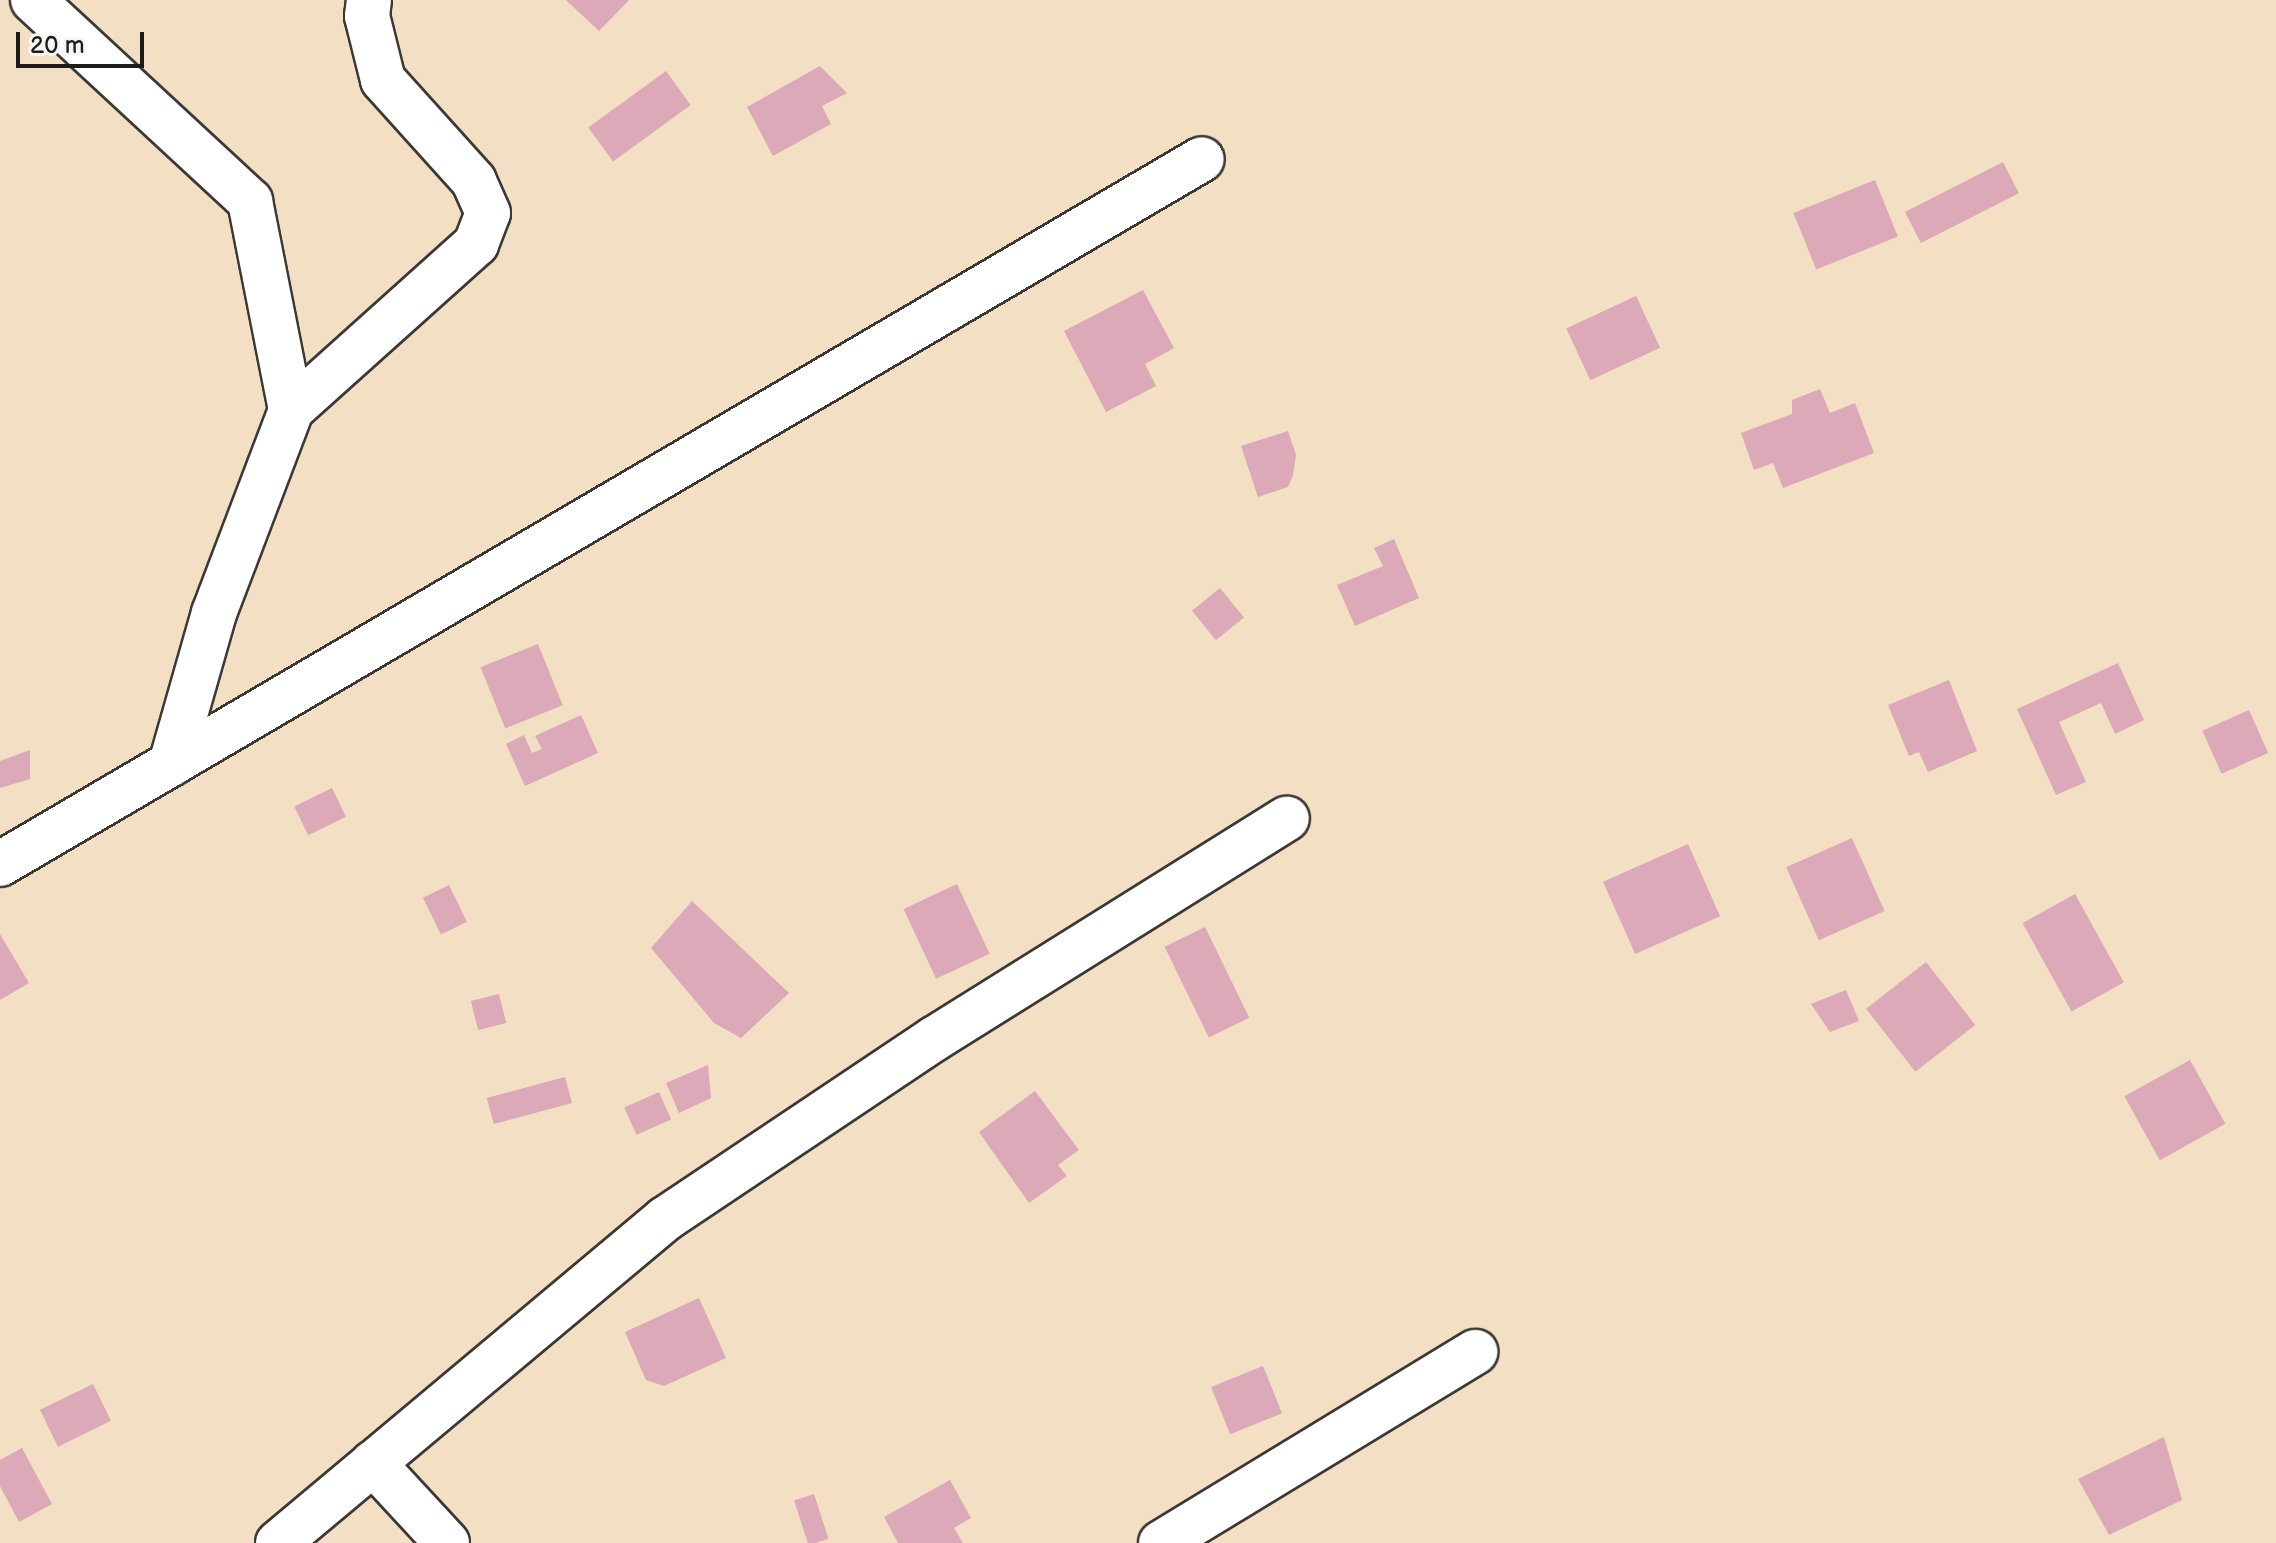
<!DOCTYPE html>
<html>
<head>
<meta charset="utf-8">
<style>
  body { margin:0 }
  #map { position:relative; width:2276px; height:1543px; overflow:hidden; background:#f3dfc3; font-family:"Balsamiq Sans",sans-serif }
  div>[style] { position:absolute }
  .building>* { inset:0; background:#dba9b8; transform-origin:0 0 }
  .roads { filter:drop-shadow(2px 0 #3c3935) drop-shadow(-2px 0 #3c3935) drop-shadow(0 2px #3c3935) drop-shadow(0 -2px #3c3935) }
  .minor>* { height:44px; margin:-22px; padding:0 22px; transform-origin:22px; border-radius:22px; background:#fff }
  span { translate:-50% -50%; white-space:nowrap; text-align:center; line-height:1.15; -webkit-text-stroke:6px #f6f6f2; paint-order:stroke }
  .scale { position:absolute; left:16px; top:32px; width:128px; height:36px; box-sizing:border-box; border:4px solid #1c1c1c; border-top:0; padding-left:10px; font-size:24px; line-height:28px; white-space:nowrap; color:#1c1c1c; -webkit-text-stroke:6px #f6f6f2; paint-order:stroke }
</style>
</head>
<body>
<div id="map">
  <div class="building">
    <div style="clip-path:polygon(566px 0,629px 0,599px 31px)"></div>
    <div style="clip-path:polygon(820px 66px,847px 93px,822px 106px,831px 124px,773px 156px,747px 107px)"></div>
    <div style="left:666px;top:71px;width:42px;height:96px;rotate:54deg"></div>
    <div style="left:2003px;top:162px;width:35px;height:110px;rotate:63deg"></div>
    <div style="left:1875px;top:180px;width:61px;height:88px;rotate:68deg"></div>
    <div style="clip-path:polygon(1143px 290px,1174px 348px,1145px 364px,1156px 386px,1106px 412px,1064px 331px)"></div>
    <div style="left:1636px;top:296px;width:57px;height:77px;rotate:65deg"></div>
    <div style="clip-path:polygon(1820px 389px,1830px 413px,1855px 403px,1874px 453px,1783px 488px,1773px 463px,1754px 470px,1741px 433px,1792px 414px,1792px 400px)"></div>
    <div style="clip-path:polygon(1288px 431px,1296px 455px,1293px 475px,1288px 487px,1258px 497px,1241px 446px)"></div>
    <div style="clip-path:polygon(1394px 539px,1419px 598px,1355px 626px,1337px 585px,1383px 566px,1374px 548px)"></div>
    <div style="left:1220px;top:588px;width:38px;height:36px;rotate:51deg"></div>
    <div style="left:538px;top:644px;width:66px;height:62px;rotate:68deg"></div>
    <div style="clip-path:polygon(2118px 663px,2144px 720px,2115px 734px,2101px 703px,2059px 722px,2086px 782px,2056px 795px,2017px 709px)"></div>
    <div style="clip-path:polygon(1949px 680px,1977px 751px,1928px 772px,1919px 752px,1909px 756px,1888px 705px)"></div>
    <div style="left:2249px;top:710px;width:47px;height:51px;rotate:66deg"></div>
    <div style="clip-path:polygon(581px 715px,598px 753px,525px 786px,506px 744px,524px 735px,532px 753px,542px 749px,535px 736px)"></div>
    <div style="clip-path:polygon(30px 750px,30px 779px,0 788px,0 761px)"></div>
    <div style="left:332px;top:788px;width:32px;height:42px;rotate:64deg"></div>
    <div style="left:1852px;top:838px;width:80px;height:72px;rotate:66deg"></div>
    <div style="left:1688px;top:844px;width:79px;height:93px;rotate:66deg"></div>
    <div style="left:957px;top:884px;width:77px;height:59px;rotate:65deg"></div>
    <div style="left:449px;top:885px;width:41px;height:29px;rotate:64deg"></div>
    <div style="left:2075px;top:894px;width:101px;height:60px;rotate:61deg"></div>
    <div style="clip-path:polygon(692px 901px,789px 993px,741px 1038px,714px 1023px,651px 948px)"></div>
    <div style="left:1205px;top:927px;width:101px;height:45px;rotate:64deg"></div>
    <div style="clip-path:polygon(0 934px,29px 983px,0 1000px)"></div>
    <div style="left:1926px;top:962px;width:80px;height:76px;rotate:52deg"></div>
    <div style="clip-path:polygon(1846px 990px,1859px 1021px,1830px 1032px,1811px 1004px)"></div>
    <div style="left:499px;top:994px;width:30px;height:29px;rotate:76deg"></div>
    <div style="left:2190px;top:1060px;width:73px;height:75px;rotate:61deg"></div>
    <div style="clip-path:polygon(708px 1065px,711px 1098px,679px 1113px,666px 1083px)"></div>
    <div style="left:565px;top:1077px;width:27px;height:81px;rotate:75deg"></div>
    <div style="clip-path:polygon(1035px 1091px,1079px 1150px,1058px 1165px,1067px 1176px,1029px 1203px,979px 1132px)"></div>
    <div style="left:659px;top:1092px;width:30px;height:38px;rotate:66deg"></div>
    <div style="clip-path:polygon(699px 1298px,726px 1358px,664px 1386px,646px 1380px,625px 1332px)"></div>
    <div style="left:1263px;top:1366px;width:51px;height:56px;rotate:68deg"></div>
    <div style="left:93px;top:1384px;width:41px;height:59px;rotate:64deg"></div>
    <div style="clip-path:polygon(2164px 1437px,2182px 1500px,2109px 1535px,2078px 1479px)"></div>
    <div style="clip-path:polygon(22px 1448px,52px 1504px,19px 1522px,0 1486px,0 1460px)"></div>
    <div style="clip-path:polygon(950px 1480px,971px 1518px,954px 1528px,963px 1543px,898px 1543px,884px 1517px)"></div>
    <div style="left:814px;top:1494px;width:47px;height:21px;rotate:72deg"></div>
  </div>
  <div class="roads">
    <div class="minor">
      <div style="left:33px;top:0;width:296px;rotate:42.8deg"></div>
      <div style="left:250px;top:201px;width:213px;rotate:78.9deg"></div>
      <div style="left:171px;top:764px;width:157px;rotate:-74.1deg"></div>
      <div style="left:214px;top:613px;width:217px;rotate:-69.2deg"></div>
      <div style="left:291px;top:410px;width:249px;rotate:-41.9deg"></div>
      <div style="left:476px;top:244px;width:33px;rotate:-69deg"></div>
      <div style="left:488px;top:213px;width:35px;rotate:-114deg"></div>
      <div style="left:474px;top:181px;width:136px;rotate:-132deg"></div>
      <div style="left:383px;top:80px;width:66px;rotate:-104deg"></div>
      <div style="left:367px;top:16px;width:16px;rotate:-83deg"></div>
      <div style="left:0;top:864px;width:1393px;rotate:-30.39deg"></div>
      <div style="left:373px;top:1463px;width:109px;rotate:47.2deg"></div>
      <div style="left:278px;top:1543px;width:505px;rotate:-39.94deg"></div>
      <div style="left:665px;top:1219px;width:324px;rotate:-33.8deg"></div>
      <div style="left:934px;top:1039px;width:416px;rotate:-32deg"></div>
      <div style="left:1161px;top:1543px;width:368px;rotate:-31.3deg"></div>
    </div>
  </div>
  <div class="scale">20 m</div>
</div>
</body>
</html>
